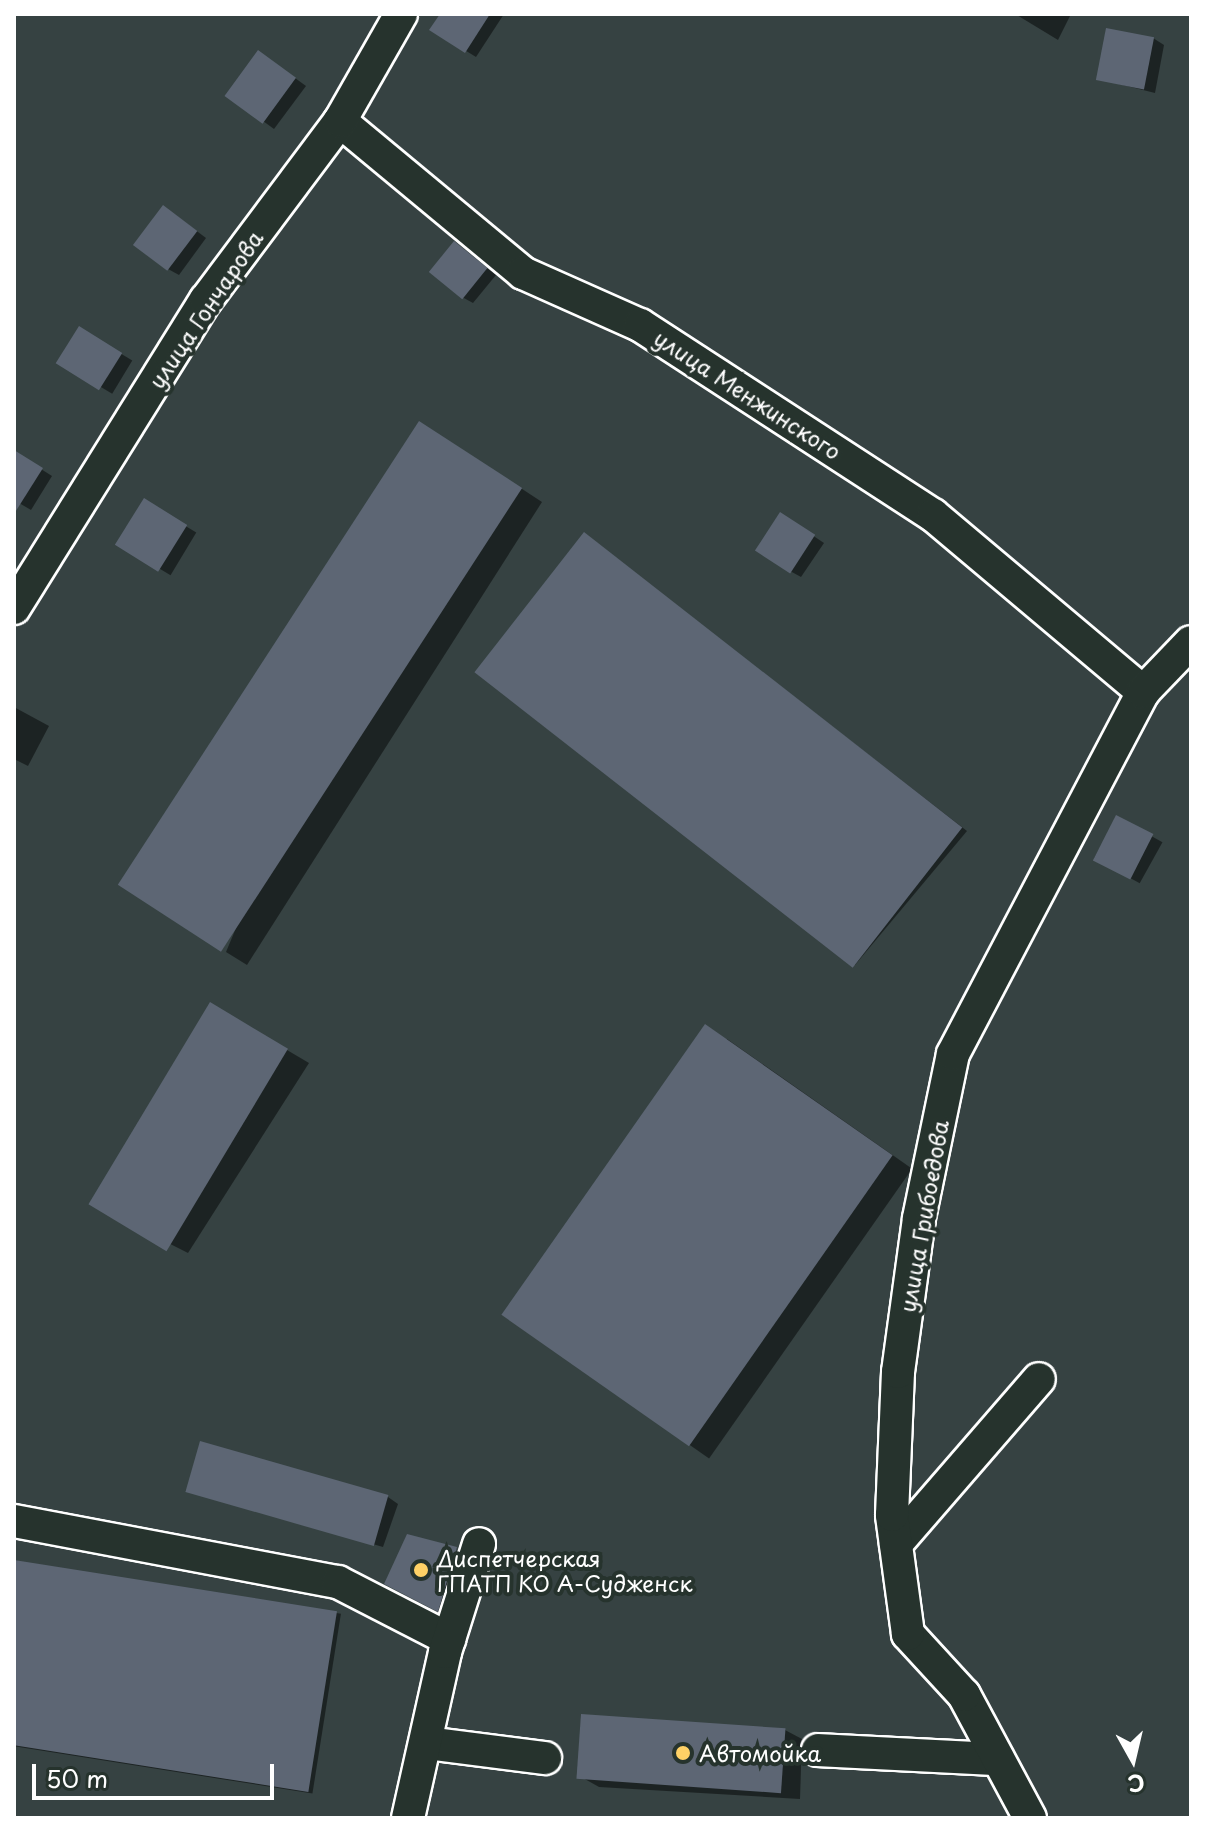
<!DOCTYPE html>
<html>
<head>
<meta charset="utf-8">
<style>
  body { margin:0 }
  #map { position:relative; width:1205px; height:1832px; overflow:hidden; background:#364242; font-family:"Playpen Sans",sans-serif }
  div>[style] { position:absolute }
  .shadow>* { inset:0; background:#0007; transform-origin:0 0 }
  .building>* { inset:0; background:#5d6674; transform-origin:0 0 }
  .roads { filter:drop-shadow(2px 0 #fff) drop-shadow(-2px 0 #fff) drop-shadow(0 2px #fff) drop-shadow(0 -2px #fff) }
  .minor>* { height:32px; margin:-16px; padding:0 16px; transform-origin:16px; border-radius:16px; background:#26332d }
  .dots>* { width:22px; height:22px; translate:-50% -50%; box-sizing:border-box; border:4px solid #26332d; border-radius:50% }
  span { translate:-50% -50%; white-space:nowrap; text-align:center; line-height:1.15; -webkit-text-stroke:8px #26332d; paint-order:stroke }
  .street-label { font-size:22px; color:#fff }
  .poi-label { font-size:22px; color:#fff }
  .left { translate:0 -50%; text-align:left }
  .frame { position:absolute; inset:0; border:16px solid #fff; pointer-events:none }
  .north { position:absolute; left:1093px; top:1720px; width:80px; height:80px; -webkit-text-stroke:6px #26332d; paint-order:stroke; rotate:172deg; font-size:22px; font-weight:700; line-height:32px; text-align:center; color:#fff }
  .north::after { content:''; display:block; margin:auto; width:28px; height:36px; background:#fff; clip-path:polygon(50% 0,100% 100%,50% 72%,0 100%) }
  .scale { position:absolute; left:32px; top:1764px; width:242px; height:36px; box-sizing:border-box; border:4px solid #fff; border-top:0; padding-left:10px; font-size:24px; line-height:28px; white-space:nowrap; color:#fff; -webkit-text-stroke:6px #26332d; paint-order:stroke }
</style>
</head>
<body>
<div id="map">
  <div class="shadow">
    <div style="clip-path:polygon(442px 14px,504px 14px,476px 57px,432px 30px)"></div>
    <div style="clip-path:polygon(1015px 14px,1071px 14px,1058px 40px)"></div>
    <div style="clip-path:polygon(1153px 38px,1164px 45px,1155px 93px,1099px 79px)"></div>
    <div style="clip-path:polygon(269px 59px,306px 86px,274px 129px,227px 95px)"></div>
    <div style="clip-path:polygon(174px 214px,206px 238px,179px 275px,168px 269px)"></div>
    <div style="clip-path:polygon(455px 243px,496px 275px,473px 303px,462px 297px)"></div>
    <div style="left:80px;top:329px;width:61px;height:39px;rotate:31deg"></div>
    <div style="clip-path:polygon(441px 436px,542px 502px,247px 965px,226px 952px)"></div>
    <div style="clip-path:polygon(14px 452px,52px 476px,31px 510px,14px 500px)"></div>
    <div style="left:144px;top:501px;width:61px;height:50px;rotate:31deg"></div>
    <div style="clip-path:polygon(791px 521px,824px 543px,801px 577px,790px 571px)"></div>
    <div style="clip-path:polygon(589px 538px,967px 831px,855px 965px,850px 962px)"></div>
    <div style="clip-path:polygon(14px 707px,49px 726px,28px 766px,14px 759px)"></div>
    <div style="left:1117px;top:817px;width:52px;height:47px;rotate:29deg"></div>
    <div style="clip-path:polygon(211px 1005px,309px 1063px,188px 1253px,109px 1213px)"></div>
    <div style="left:727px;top:1039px;width:226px;height:354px;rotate:35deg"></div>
    <div style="clip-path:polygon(185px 1490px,388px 1497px,398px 1504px,383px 1547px)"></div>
    <div style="clip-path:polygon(408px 1536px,467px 1555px,449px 1616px,397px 1590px)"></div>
    <div style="left:14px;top:1562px;width:331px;height:182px;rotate:9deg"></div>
    <div style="clip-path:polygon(785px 1730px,802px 1739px,800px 1799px,599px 1787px,583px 1778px)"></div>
  </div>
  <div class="building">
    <div style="clip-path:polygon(440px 14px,490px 14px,465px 53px,429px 30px)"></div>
    <div style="left:1106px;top:28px;width:49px;height:53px;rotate:11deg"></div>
    <div style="left:258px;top:50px;width:47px;height:57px;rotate:36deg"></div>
    <div style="left:163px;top:205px;width:43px;height:50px;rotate:37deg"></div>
    <div style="left:454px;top:241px;width:43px;height:40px;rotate:39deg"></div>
    <div style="left:79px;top:326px;width:51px;height:44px;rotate:32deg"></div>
    <div style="left:419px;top:421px;width:123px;height:553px;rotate:33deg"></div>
    <div style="clip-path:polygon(14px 450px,43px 468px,14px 514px)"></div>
    <div style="left:144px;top:498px;width:51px;height:55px;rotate:32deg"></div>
    <div style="left:780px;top:512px;width:42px;height:46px;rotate:33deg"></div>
    <div style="left:584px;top:532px;width:480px;height:178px;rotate:38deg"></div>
    <div style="left:1116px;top:815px;width:42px;height:51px;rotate:27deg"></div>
    <div style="left:210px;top:1002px;width:91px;height:236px;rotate:31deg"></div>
    <div style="left:705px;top:1024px;width:229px;height:355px;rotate:35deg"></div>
    <div style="left:200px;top:1441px;width:196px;height:53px;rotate:16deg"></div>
    <div style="clip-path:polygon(407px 1534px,457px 1547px,438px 1612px,384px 1584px)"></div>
    <div style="left:14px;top:1560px;width:327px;height:183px;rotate:9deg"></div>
    <div style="left:581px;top:1714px;width:205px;height:65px;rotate:4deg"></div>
  </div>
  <div class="roads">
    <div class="minor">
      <div style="left:340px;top:121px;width:238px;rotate:39.7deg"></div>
      <div style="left:523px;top:273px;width:128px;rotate:24deg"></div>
      <div style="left:640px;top:325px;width:349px;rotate:33deg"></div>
      <div style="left:933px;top:515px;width:275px;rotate:40.1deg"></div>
      <div style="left:14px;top:608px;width:363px;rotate:-58.1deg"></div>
      <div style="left:206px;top:300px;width:224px;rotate:-53.2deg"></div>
      <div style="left:340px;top:121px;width:123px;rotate:-60.3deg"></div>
      <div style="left:14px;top:1521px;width:330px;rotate:10.7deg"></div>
      <div style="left:338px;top:1582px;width:125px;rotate:27.2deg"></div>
      <div style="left:896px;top:1544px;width:218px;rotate:-49.1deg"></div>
      <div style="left:426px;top:1743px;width:120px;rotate:7.2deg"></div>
      <div style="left:818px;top:1750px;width:180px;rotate:2.9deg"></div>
      <div style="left:408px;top:1818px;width:170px;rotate:-77.4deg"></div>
      <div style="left:445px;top:1652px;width:113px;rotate:-72.5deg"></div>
      <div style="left:1030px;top:1818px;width:140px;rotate:-118.2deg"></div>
      <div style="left:964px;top:1695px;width:83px;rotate:-132.6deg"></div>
      <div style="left:908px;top:1634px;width:120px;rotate:-97.7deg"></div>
      <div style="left:892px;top:1515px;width:143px;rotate:-87.6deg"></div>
      <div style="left:898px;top:1372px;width:155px;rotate:-82.2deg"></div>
      <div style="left:919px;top:1218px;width:167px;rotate:-78.3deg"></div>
      <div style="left:953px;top:1054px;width:409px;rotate:-62.3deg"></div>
      <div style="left:1143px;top:692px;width:69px;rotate:-46.2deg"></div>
    </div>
  </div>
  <div class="dots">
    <div style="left:421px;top:1570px;background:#ffd166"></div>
    <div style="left:683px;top:1753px;background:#ffd166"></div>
  </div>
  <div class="street-label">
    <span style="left:205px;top:309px;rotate:-56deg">улица Гончарова</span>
    <span style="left:748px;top:394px;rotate:33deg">улица Менжинского</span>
    <span style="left:923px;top:1216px;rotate:-80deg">улица Грибоедова</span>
  </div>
  <div class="poi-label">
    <span class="left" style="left:437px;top:1570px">Диспетчерская<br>ГПАТП КО А-Судженск</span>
    <span class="left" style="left:699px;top:1753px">Автомойка</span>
  </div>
  <div class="frame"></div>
  <div class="north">С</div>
  <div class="scale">50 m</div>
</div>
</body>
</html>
